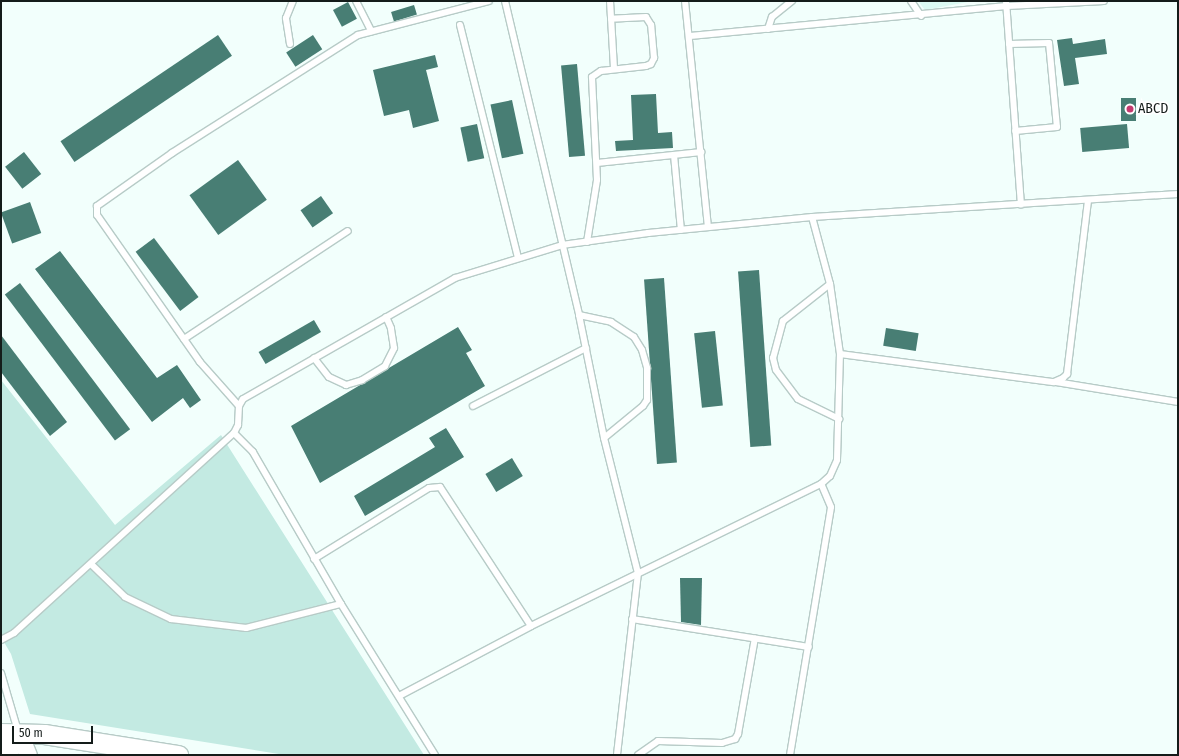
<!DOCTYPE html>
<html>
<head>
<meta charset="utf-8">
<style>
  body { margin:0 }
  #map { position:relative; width:1179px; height:756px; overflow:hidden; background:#f2fffc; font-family:"Fira Sans Condensed",sans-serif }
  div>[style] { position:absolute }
  .built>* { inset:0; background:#dbfaf3 }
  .green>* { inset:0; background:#c3eae2 }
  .building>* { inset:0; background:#487e74; transform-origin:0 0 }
  .roads { filter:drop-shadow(1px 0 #b7cbc7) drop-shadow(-1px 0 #b7cbc7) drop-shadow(0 1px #b7cbc7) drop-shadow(0 -1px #b7cbc7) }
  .lane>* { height:6px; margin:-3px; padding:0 3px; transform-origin:3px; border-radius:3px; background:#fff }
  .secondary>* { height:17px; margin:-8.5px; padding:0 8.5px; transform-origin:8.5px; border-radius:8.5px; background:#fff }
  .primary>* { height:19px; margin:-9.5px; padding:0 9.5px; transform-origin:9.5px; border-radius:9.5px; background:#fff }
  .dots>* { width:11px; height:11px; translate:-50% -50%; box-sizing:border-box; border:2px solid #fff; border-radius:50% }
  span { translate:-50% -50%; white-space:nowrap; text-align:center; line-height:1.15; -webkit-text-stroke:3.5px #fff; paint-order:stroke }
  .poi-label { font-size:14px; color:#141c1a }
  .left { translate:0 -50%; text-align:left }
  .frame { position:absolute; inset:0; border:2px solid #141c1a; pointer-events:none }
  .scale { position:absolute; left:12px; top:726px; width:81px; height:18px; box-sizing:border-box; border:2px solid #141c1a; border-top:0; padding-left:5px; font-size:12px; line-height:14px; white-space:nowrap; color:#141c1a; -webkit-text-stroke:3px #fff; paint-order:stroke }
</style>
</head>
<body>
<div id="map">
  <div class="built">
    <div style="clip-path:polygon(918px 1px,973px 1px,925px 10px)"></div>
  </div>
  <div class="green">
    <div style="clip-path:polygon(1px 380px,115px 525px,221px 435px,424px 755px,285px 755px,30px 714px,11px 654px,1px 637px)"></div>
  </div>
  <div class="building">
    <div style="left:348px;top:2px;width:19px;height:17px;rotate:62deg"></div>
    <div style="left:414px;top:5px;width:10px;height:24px;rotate:73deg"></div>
    <div style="left:218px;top:35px;width:25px;height:190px;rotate:56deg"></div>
    <div style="left:313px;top:35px;width:17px;height:32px;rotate:57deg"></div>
    <div style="clip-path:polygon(1072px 38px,1073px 44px,1105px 39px,1107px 54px,1075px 58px,1079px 84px,1064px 86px,1057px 40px)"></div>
    <div style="clip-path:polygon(435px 55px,438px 67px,426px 70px,439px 121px,413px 128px,409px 110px,384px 116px,373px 70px)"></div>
    <div style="left:577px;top:64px;width:92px;height:16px;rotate:85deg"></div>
    <div style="clip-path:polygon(656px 94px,658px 133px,672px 132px,673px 148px,616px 151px,615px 141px,633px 140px,631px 95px)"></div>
    <div style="left:1121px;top:98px;width:15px;height:23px"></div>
    <div style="left:512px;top:100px;width:55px;height:22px;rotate:78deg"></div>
    <div style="left:477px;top:124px;width:35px;height:17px;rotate:78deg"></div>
    <div style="left:1127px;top:124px;width:24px;height:47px;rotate:85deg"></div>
    <div style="left:24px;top:152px;width:28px;height:24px;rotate:52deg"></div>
    <div style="left:238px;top:160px;width:49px;height:60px;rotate:54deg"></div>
    <div style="left:321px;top:196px;width:21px;height:25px;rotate:55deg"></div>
    <div style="left:30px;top:202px;width:33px;height:31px;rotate:70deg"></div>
    <div style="left:154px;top:238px;width:74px;height:23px;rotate:53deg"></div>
    <div style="clip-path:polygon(60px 251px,157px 378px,177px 365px,201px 400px,190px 408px,183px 398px,152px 422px,35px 269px)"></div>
    <div style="left:759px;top:270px;width:176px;height:21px;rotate:86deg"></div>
    <div style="left:664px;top:278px;width:185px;height:20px;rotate:86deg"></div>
    <div style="left:20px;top:283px;width:183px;height:19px;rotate:53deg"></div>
    <div style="left:314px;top:320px;width:14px;height:64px;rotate:60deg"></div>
    <div style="clip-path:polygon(458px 327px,472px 350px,466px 353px,485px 386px,320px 483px,291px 426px)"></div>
    <div style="left:886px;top:328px;width:33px;height:18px;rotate:9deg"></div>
    <div style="left:715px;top:331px;width:75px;height:21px;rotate:84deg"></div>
    <div style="clip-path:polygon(1px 335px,67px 422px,50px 436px,1px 372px)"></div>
    <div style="clip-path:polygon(446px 428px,464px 457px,365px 516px,354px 496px,435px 447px,429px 438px)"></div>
    <div style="left:512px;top:458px;width:21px;height:31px;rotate:59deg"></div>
    <div style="clip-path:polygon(680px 578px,702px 578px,701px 625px,681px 622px)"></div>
  </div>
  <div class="roads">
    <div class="lane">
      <div style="left:356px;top:1px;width:34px;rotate:63deg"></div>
      <div style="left:505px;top:1px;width:323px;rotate:76.7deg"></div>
      <div style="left:579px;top:315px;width:126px;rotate:78.5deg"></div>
      <div style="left:604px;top:438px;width:139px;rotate:75.9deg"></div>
      <div style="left:638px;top:573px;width:183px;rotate:96.6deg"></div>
      <div style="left:610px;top:1px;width:68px;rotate:86.6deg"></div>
      <div style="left:685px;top:1px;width:227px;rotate:84.2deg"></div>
      <div style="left:911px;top:1px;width:18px;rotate:56deg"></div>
      <div style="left:1006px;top:1px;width:204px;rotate:85.8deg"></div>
      <div style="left:460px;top:25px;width:239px;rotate:76deg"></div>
      <div style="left:768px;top:29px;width:13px;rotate:-72deg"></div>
      <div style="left:772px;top:17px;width:26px;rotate:-39deg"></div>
      <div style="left:690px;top:36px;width:318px;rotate:-5.4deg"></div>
      <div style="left:1007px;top:6px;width:97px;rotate:-3deg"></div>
      <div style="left:290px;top:44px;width:26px;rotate:-99deg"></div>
      <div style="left:286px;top:18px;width:18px;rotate:-68deg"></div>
      <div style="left:1009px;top:44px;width:40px;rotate:-1.4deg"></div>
      <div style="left:1049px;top:43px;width:84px;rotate:84.6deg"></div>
      <div style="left:1057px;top:127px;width:42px;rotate:174.6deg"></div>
      <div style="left:674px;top:155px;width:75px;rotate:84.7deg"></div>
      <div style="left:597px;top:163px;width:105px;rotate:-6deg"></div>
      <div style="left:587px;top:242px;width:63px;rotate:-80.8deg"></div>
      <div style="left:597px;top:180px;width:103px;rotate:-92.8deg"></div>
      <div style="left:592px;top:77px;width:11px;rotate:-34deg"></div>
      <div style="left:601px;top:71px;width:45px;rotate:-6.3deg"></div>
      <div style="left:646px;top:66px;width:5px;rotate:-22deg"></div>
      <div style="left:651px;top:64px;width:7px;rotate:-63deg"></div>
      <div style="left:654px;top:58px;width:33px;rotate:-95deg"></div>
      <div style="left:651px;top:25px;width:9px;rotate:-122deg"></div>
      <div style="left:646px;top:17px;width:35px;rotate:177deg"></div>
      <div style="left:830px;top:284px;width:60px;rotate:141.8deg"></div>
      <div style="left:783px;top:321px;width:38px;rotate:105deg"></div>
      <div style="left:773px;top:358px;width:12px;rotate:76deg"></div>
      <div style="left:776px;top:370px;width:36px;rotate:53deg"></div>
      <div style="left:798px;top:399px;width:46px;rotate:26deg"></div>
      <div style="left:579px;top:315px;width:33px;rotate:12deg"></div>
      <div style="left:611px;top:322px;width:27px;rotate:33deg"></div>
      <div style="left:634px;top:337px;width:15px;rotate:58deg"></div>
      <div style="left:642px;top:350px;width:19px;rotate:74deg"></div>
      <div style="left:647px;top:368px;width:32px;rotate:90deg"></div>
      <div style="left:647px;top:400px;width:7px;rotate:124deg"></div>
      <div style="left:643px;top:406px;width:50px;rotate:140.6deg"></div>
      <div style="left:184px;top:339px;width:196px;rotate:-33.4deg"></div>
      <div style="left:840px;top:354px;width:216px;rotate:7.5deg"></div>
      <div style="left:1054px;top:382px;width:10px;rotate:-24deg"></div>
      <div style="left:1063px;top:378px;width:6px;rotate:-45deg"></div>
      <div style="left:1067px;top:374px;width:175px;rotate:-83.1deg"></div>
      <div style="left:314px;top:358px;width:24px;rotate:52deg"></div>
      <div style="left:329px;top:377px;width:19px;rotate:25deg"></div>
      <div style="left:346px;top:385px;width:17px;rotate:-17deg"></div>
      <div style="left:362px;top:380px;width:27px;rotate:-31deg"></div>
      <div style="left:385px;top:366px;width:20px;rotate:-63deg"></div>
      <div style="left:394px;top:348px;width:20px;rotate:-99deg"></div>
      <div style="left:391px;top:328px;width:12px;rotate:-114deg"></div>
      <div style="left:1056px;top:382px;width:124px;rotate:9.3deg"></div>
      <div style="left:239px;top:406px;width:59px;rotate:-131.6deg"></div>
      <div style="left:200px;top:362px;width:179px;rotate:-125deg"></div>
      <div style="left:97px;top:215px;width:9px;rotate:-90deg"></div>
      <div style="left:97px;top:206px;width:92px;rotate:-35.2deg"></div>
      <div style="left:172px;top:153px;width:220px;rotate:-32.4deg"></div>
      <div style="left:358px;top:35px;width:135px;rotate:-14.5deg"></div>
      <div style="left:473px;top:406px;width:127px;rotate:-27.2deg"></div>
      <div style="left:314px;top:559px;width:135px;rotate:-31.7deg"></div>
      <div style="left:429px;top:488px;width:11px;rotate:-5deg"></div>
      <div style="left:440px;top:487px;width:166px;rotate:56.8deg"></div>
      <div style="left:91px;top:564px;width:47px;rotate:44.1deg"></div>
      <div style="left:125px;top:597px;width:51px;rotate:25.6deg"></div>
      <div style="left:171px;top:619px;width:76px;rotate:6.8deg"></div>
      <div style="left:246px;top:628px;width:98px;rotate:-14.2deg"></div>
      <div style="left:341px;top:604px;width:176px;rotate:-120.1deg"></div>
      <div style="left:253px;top:452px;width:27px;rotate:-135deg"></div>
      <div style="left:341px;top:604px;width:178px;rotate:58.1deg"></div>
      <div style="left:632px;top:619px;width:179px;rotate:9deg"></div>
      <div style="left:1px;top:640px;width:15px;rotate:-28deg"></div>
      <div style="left:14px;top:633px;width:297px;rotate:-42.3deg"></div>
      <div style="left:234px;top:433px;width:9px;rotate:-63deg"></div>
      <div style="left:238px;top:425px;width:19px;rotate:-87deg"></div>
      <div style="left:239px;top:406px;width:8px;rotate:-60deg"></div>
      <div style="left:243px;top:399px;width:244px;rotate:-29.7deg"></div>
      <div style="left:455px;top:278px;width:112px;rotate:-17.1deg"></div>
      <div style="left:562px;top:245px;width:87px;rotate:-7.9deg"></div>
      <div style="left:648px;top:233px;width:165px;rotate:-5.6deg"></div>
      <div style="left:812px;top:217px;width:367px;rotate:-3.6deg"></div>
      <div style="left:1px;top:673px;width:60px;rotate:73.7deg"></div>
      <div style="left:399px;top:696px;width:149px;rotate:-27.9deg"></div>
      <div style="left:531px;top:626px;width:323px;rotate:-26.1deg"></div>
      <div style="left:821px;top:484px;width:12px;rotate:-42deg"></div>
      <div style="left:830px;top:476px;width:17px;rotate:-66deg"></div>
      <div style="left:837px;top:460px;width:106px;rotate:-88.4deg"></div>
      <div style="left:840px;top:354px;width:71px;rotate:-98.1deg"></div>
      <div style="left:830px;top:284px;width:69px;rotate:-105deg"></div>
      <div style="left:638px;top:755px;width:24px;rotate:-35deg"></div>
      <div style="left:658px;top:741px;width:64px;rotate:1.8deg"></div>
      <div style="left:722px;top:743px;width:14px;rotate:-17deg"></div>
      <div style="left:735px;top:739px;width:6px;rotate:-59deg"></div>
      <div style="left:738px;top:734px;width:97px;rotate:-80deg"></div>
      <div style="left:790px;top:755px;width:251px;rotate:-80.6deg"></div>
      <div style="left:831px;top:507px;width:25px;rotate:-113deg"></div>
    </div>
    <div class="secondary">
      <div style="left:2px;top:733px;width:23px;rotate:70deg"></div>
      <div style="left:19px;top:733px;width:24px;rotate:68deg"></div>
    </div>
    <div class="primary">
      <div style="left:1px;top:733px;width:43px;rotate:1.3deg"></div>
      <div style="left:44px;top:734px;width:136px;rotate:8.9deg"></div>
    </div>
  </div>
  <div class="dots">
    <div style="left:1130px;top:109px;background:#c53a6f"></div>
  </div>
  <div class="poi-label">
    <span class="left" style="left:1138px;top:109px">ABCD</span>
  </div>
  <div class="frame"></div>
  <div class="scale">50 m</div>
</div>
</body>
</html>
